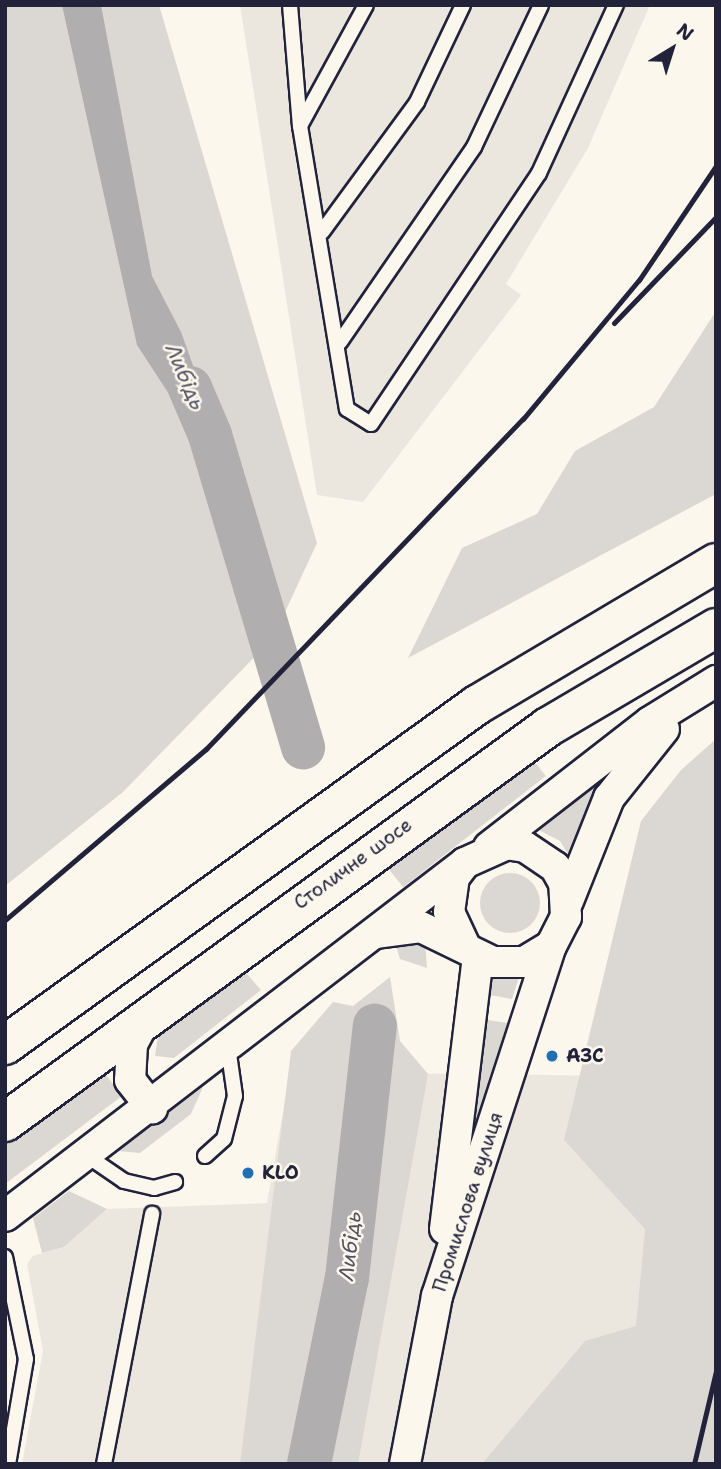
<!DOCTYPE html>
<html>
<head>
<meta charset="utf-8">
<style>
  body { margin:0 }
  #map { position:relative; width:721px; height:1469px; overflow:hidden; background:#fbf7ec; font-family:"Shantell Sans",sans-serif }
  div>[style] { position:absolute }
  .built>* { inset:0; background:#ebe7df }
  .green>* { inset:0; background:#dbd8d3; transform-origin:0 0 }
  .round { border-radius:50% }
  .water>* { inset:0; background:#b1aeb0 }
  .river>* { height:44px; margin:-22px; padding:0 22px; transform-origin:22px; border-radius:22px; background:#b1aeb0 }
  .roads { filter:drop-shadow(2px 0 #22223b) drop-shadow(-2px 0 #22223b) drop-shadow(0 2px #22223b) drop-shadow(0 -2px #22223b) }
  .service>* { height:14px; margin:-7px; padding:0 7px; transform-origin:7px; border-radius:7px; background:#fbf7ec }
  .minor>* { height:30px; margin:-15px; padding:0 15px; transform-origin:15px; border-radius:15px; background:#fbf7ec }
  .trunk>* { height:38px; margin:-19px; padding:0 19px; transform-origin:19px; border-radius:19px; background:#fbf7ec }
  .rail>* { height:5px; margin:-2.5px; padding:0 2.5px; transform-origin:2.5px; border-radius:2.5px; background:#22223b }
  .dots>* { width:19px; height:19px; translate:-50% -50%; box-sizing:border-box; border:4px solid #fbf7ec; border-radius:50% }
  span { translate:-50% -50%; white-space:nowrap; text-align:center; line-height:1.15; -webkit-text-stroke:5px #fbf7ec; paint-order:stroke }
  .street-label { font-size:19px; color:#22223b }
  .poi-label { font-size:19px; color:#22223b; font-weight:700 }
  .left { translate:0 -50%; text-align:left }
  .water-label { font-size:21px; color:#545364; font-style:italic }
  .frame { position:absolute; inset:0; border:7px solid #22223b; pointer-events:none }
  .north { position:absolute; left:637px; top:14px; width:70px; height:70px; -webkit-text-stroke:5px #fbf7ec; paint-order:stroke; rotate:38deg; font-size:19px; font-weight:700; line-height:28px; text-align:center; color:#22223b }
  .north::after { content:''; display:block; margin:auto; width:24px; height:32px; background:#22223b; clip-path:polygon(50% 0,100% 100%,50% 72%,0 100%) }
</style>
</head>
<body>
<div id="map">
  <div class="built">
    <div style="clip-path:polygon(240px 5px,650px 5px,588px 148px,506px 284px,521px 295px,363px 502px,317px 495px)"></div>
    <div style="clip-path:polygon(290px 1072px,710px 1077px,716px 1464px,22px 1464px,43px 1351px,27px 1264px,33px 1256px,64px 1247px,107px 1209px,267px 1203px)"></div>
  </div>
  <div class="green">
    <div style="clip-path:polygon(5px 5px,159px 5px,317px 543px,273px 638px,123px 792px,5px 886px)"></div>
    <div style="clip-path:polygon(716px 311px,716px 494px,408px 658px,462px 548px,537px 514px,575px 451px,654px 407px)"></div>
    <div style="clip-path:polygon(644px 736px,606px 781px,568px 854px,560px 841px,533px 827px)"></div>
    <div style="clip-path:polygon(716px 739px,716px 1464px,482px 1464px,585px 1341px,636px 1326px,645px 1229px,564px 1140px,641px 821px,681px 770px)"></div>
    <div style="left:531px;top:757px;width:24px;height:181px;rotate:52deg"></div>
    <div class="round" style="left:480px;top:873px;width:60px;height:60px"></div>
    <div style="clip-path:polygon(394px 939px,425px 940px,427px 968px,400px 959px)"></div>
    <div style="clip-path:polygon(242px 968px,261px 990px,174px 1058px,155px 1056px,158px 1036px)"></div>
    <div style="clip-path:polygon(492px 973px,519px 977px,512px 999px,490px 995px)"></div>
    <div style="clip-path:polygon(390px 977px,400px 1041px,428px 1074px,358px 1464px,240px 1464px,291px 1051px,333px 1002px,353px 1006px)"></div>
    <div style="clip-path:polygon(487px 1020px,508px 1023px,465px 1168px)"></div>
    <div style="clip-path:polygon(104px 1072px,122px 1096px,5px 1184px,5px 1146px)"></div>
    <div style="clip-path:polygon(203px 1087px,191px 1114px,140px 1153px,118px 1151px)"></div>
    <div style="clip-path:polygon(69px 1191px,107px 1209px,64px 1247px,42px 1253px,33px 1218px)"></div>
  </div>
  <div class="water">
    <div style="clip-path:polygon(62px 5px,101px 5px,152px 276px,181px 332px,221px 443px,201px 443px,137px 345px)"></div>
  </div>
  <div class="river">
    <div style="left:190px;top:388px;width:51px;rotate:66.9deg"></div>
    <div style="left:210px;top:435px;width:326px;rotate:73.4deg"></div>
    <div style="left:309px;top:1464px;width:190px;rotate:-78.5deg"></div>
    <div style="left:347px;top:1278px;width:254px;rotate:-83.7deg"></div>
  </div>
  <div class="roads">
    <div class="service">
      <div style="left:290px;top:5px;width:121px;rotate:85.3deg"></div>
      <div style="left:300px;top:126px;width:287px;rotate:80.6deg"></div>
      <div style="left:347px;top:409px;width:28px;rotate:32deg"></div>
      <div style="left:371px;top:424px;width:302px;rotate:-56.2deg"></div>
      <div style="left:539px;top:173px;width:185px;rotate:-65.4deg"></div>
      <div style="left:300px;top:126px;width:138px;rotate:-61.4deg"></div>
      <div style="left:322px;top:232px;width:161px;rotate:-53.8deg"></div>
      <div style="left:417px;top:102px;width:107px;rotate:-64.6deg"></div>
      <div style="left:340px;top:342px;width:237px;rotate:-55.5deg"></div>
      <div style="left:474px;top:147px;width:157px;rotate:-64.7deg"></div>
      <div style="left:205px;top:1156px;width:25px;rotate:-42deg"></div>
      <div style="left:224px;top:1139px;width:44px;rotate:-75.7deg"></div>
      <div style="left:235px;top:1096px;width:49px;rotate:-98.1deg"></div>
      <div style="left:89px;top:1157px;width:42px;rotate:34.4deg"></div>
      <div style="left:124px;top:1181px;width:31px;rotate:13deg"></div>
      <div style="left:154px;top:1188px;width:22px;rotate:-16deg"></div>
      <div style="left:5px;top:1257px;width:104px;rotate:78.4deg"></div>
      <div style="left:26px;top:1359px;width:107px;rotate:99.7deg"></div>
      <div style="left:104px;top:1464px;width:255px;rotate:-79.1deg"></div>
    </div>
    <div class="minor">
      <div style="left:489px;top:847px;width:204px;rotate:-37.8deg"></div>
      <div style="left:650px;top:722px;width:78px;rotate:-31.8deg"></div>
      <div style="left:568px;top:901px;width:111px;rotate:-68.3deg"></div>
      <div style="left:609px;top:798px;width:88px;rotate:-51.4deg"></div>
      <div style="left:375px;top:933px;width:46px;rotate:-7.4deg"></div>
      <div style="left:421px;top:927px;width:80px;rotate:25.9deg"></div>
      <div style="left:493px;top:962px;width:31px"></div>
      <div style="left:524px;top:962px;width:31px;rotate:-31deg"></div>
      <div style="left:551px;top:946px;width:33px;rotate:-63deg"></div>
      <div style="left:566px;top:917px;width:34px;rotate:-93deg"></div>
      <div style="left:564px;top:883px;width:18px;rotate:-119deg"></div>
      <div style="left:555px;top:867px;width:36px;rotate:-146deg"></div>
      <div style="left:525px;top:847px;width:18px;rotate:-171deg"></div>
      <div style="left:507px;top:844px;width:46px;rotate:155.7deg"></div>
      <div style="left:465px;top:863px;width:18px;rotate:128deg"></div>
      <div style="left:454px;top:877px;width:35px;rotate:98deg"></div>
      <div style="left:449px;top:912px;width:35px;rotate:65deg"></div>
      <div style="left:146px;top:1018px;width:30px;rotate:118deg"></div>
      <div style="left:132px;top:1044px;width:36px;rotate:93deg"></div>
      <div style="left:130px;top:1080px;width:36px;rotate:52deg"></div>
      <div style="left:5px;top:1216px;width:580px;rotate:-37.5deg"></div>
      <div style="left:445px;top:1229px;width:275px;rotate:-83.1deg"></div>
      <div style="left:405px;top:1464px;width:171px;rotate:-79.2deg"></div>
      <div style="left:437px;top:1296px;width:368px;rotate:-72deg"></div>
    </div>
    <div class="trunk">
      <div style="left:5px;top:1045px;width:582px;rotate:-35.77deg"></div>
      <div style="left:477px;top:705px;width:278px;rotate:-30.7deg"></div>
      <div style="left:5px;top:1122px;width:671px;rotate:-36.03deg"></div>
      <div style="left:548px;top:727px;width:195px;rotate:-30.5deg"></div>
    </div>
  </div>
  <div class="rail">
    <div style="left:614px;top:323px;width:147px;rotate:-46.1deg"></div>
    <div style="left:5px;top:920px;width:264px;rotate:-40.4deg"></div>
    <div style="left:206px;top:749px;width:458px;rotate:-46.2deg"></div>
    <div style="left:523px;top:419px;width:181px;rotate:-50.2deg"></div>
    <div style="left:639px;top:280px;width:138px;rotate:-56deg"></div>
    <div style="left:694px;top:1464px;width:96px;rotate:-76.7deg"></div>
  </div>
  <div class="dots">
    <div style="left:552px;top:1056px;background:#1f6fb2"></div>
    <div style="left:248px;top:1173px;background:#1f6fb2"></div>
  </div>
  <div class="street-label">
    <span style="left:353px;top:864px;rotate:-36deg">Столичне шосе</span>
    <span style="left:468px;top:1202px;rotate:-72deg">Промислова вулиця</span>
  </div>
  <div class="poi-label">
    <span class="left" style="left:566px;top:1056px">АЗС</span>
    <span class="left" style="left:262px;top:1173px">KLO</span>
  </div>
  <div class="water-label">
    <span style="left:185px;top:377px;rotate:67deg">Либідь</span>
    <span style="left:350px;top:1246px;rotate:-83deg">Либідь</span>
  </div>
  <div class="frame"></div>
  <div class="north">N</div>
</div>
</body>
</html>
